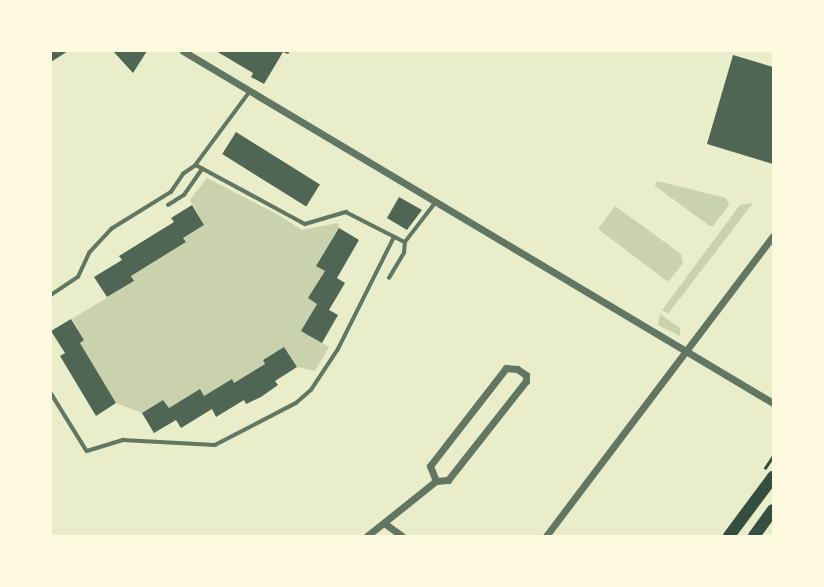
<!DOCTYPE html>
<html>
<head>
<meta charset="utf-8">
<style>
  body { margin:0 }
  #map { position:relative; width:824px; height:587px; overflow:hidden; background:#e9edc9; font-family:"Noto Sans",sans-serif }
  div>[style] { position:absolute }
  .green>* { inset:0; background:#cad2ad }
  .building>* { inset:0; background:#4f6655; transform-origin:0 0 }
  .path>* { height:2.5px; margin:-1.25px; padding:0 1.25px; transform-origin:1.25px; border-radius:1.25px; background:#344e41 }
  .service>* { height:3.5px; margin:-1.75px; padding:0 1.75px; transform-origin:1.75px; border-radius:1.75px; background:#617663 }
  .minor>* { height:7px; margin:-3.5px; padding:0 3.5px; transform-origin:3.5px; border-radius:3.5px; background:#617663 }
  .primary>* { height:12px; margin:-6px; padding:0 6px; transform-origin:6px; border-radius:6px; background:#344e41 }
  span { translate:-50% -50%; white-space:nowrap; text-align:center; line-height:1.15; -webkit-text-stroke:6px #fefae0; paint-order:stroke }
  .frame { position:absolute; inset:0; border:52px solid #fefae0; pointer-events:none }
</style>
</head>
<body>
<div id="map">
  <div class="green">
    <div style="clip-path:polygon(207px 178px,277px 214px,302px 230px,338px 223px,339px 228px,317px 266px,325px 271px,309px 298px,317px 304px,302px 331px,329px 347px,315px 371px,297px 367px,284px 347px,263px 360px,265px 364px,234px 383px,232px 380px,204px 396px,200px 390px,169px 408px,163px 400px,142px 413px,116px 403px,80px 343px,84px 340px,72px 319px,134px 281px,131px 276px,185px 243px,183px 238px,204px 225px,190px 200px)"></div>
    <div style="clip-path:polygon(657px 181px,726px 198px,729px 205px,713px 226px,710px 226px,655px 186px)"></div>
    <div style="clip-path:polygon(753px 203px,668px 314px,662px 310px,740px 205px)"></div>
    <div style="clip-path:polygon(615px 206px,681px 254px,683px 263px,670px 280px,667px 281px,598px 229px)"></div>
    <div style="clip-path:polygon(660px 314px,680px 328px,680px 336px,658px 325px)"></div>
  </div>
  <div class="building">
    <div style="clip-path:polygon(51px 51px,68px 51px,51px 62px)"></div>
    <div style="clip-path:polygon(113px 51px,147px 51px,133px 73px)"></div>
    <div style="clip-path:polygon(216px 51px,290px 51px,288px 54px,283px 52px,264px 84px,251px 77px,253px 73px)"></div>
    <div style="clip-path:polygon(733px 55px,773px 67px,773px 164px,707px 144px)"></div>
    <div style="left:236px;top:132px;width:99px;height:26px;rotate:32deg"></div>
    <div style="clip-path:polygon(399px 197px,422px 210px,407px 230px,387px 218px)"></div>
    <div style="clip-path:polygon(192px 205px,204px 225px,183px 238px,186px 242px,131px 276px,134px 281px,107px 297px,94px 277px,122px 260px,119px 256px,174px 222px,171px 218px)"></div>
    <div style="clip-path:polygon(339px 228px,359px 240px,337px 278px,345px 283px,329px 310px,338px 315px,322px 343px,301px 331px,317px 304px,308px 298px,325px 271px,316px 266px)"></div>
    <div style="clip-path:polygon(71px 319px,84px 340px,80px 343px,116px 403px,96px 416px,60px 356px,65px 353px,51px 331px)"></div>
    <div style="clip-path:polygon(284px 347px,297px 367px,275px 381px,278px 385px,261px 397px,246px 404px,244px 400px,216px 417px,212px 409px,181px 428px,176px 420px,154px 433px,142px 413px,163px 400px,169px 408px,200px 389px,204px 396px,232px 379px,234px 383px,265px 364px,263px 360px)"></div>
  </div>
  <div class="path">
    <div style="left:765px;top:468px;width:14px;rotate:-56deg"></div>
  </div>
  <div class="service">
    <div style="left:250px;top:92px;width:91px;rotate:126.5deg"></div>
    <div style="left:196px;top:165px;width:124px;rotate:28.4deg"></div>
    <div style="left:305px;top:224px;width:43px;rotate:-16.3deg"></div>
    <div style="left:346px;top:212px;width:66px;rotate:27deg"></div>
    <div style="left:405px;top:242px;width:49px;rotate:-52.4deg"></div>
    <div style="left:168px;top:205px;width:19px;rotate:-32deg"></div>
    <div style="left:184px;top:195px;width:32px;rotate:-55deg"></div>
    <div style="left:389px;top:278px;width:29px;rotate:-59deg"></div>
    <div style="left:404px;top:253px;width:11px;rotate:-85deg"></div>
    <div style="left:51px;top:295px;width:32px;rotate:-34deg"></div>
    <div style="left:78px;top:277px;width:26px;rotate:-65deg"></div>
    <div style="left:89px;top:253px;width:33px;rotate:-47deg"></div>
    <div style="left:111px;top:229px;width:70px;rotate:-31.7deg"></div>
    <div style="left:171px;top:192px;width:22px;rotate:-56deg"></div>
    <div style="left:183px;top:174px;width:16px;rotate:-35deg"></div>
    <div style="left:51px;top:393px;width:68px;rotate:58.2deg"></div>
    <div style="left:87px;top:451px;width:38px;rotate:-17deg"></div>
    <div style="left:123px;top:440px;width:92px;rotate:3.1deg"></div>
    <div style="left:215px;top:445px;width:91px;rotate:-27.4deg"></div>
    <div style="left:296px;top:403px;width:20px;rotate:-41deg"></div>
    <div style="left:311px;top:390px;width:49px;rotate:-56.6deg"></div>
    <div style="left:338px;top:349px;width:125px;rotate:-63.4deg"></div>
  </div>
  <div class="minor">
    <div style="left:183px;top:51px;width:687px;rotate:30.82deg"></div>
    <div style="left:384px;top:523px;width:22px;rotate:36deg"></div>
    <div style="left:367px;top:536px;width:88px;rotate:-38.6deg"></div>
    <div style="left:436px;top:481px;width:12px;rotate:-5deg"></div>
    <div style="left:448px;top:480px;width:126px;rotate:-51.8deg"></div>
    <div style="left:526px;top:381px;width:6px;rotate:-90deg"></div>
    <div style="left:526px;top:375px;width:11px;rotate:-146deg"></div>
    <div style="left:517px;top:369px;width:11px;rotate:-175deg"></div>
    <div style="left:506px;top:368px;width:124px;rotate:127.8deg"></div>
    <div style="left:430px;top:466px;width:16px;rotate:68deg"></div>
    <div style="left:546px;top:536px;width:376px;rotate:-52.9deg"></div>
  </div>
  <div class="primary">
    <div style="left:729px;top:536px;width:74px;rotate:-53.3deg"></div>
    <div style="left:754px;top:536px;width:32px;rotate:-54deg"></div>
  </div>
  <div class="frame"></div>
</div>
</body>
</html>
